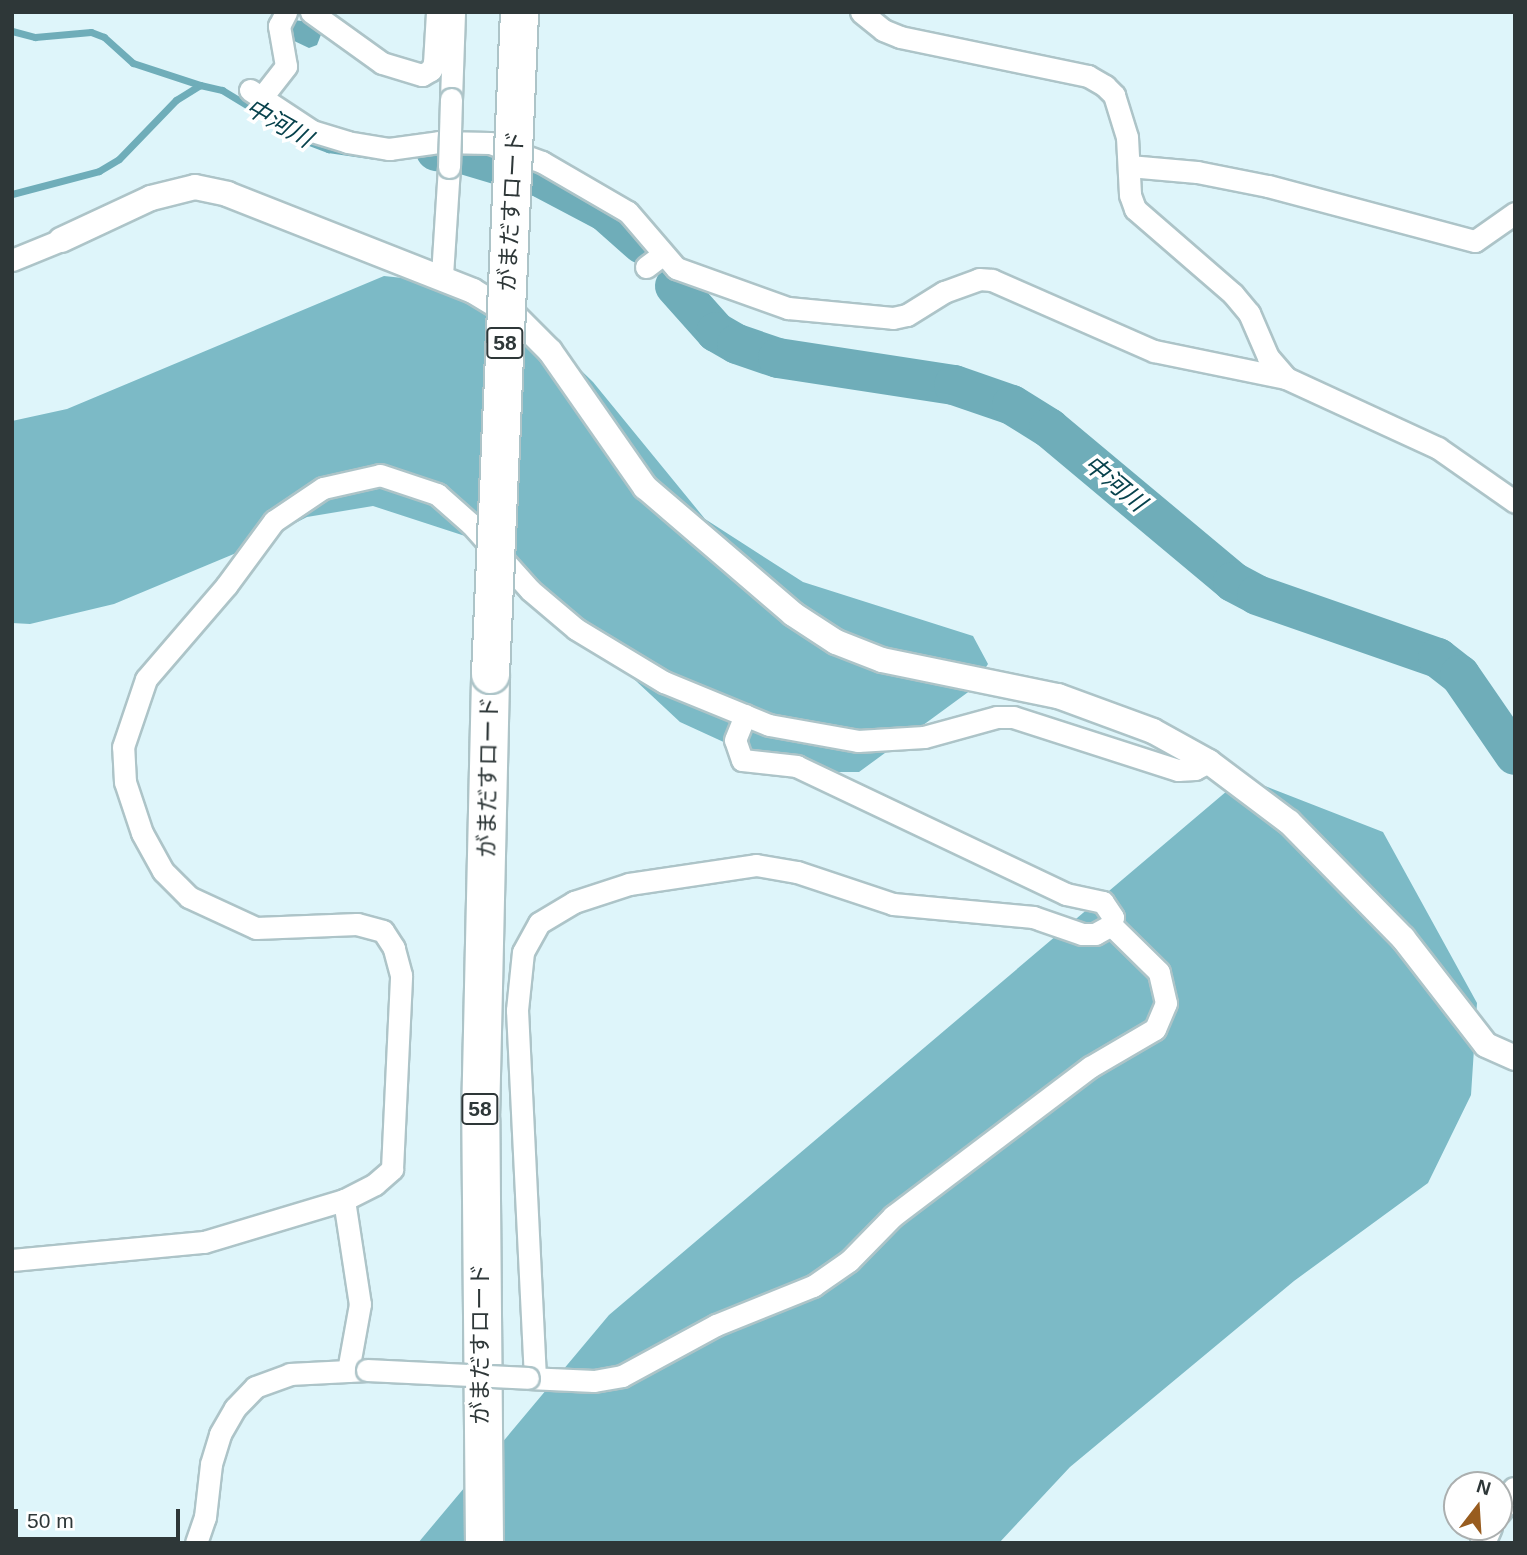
<!DOCTYPE html>
<html>
<head>
<meta charset="utf-8">
<style>
  body { margin:0 }
  #map { position:relative; width:1527px; height:1555px; overflow:hidden; background:#def5fa; font-family:Arial,"Noto Sans JP",sans-serif }
  div>[style] { position:absolute }
  .forest>* { inset:0; background:#7cbac6 }
  .water>* { inset:0; background:#6fadb9 }
  .stream>* { height:7px; margin:-3.5px; padding:0 3.5px; transform-origin:3.5px; border-radius:3.5px; background:#6fadb9 }
  .river>* { height:40px; margin:-20px; padding:0 20px; transform-origin:20px; border-radius:20px; background:#6fadb9 }
  .roads { filter:drop-shadow(2px 0 #adc4c8) drop-shadow(-2px 0 #adc4c8) drop-shadow(0 2px #adc4c8) drop-shadow(0 -2px #adc4c8) }
  .minor>* { height:21px; margin:-10.5px; padding:0 10.5px; transform-origin:10.5px; border-radius:10.5px; background:#fff }
  .tertiary>* { height:24px; margin:-12px; padding:0 12px; transform-origin:12px; border-radius:12px; background:#fff }
  .motorway>* { height:37px; margin:-18.5px; padding:0 18.5px; transform-origin:18.5px; border-radius:18.5px; background:#fff }
  .bridges { filter:drop-shadow(2px 0 #adc4c8) drop-shadow(-2px 0 #adc4c8) drop-shadow(0 2px #adc4c8) drop-shadow(0 -2px #adc4c8) }
  .minor-bridge>* { height:21px; margin:-10.5px; padding:0 10.5px; transform-origin:10.5px; border-radius:10.5px; background:#fff }
  .motorway-bridge>* { height:37px; margin:-18.5px; padding:0 18.5px; transform-origin:18.5px; border-radius:18.5px; background:#fff }
  span { translate:-50% -50%; white-space:nowrap; text-align:center; line-height:1.15; -webkit-text-stroke:7px #fff; paint-order:stroke }
  .shield-label span { padding:2px 5px; background:#fff; border:2px solid; border-radius:5px; -webkit-text-stroke-width:0 }
  .shield-label { font-size:21px; color:#2e3738; font-weight:700 }
  .street-label { font-size:23px; color:#2e3738 }
  .water-label { font-size:24px; color:#07424c; font-style:italic }
  .frame { position:absolute; inset:0; border:14px solid #2e3738; pointer-events:none }
  .north { position:absolute; left:1443px; top:1471px; width:70px; height:70px; box-sizing:border-box; background:#fff; border:2px solid #abafaf; border-radius:50%; rotate:17deg; font-size:19px; font-weight:700; line-height:28px; text-align:center; color:#2e3738 }
  .north::after { content:''; display:block; margin:auto; width:24px; height:32px; background:#985c1f; clip-path:polygon(50% 0,100% 100%,50% 72%,0 100%) }
  .scale { position:absolute; left:14px; top:1509px; width:166px; height:32px; box-sizing:border-box; border:4px solid #2e3738; border-top:0; padding-left:9px; font-size:21px; line-height:24px; white-space:nowrap; color:#2e3738; -webkit-text-stroke:5px #fff; paint-order:stroke }
</style>
</head>
<body>
<div id="map">
  <div class="forest">
    <div style="clip-path:polygon(384px 276px,459px 284px,521px 312px,593px 382px,705px 519px,803px 582px,973px 636px,988px 664px,971px 690px,859px 772px,812px 772px,741px 750px,680px 722px,577px 626px,465px 536px,373px 506px,307px 517px,241px 551px,114px 604px,30px 624px,12px 623px,12px 421px,67px 409px)"></div>
    <div style="clip-path:polygon(1234px 785px,1265px 786px,1383px 832px,1477px 1003px,1471px 1095px,1428px 1183px,1294px 1281px,1070px 1467px,999px 1543px,418px 1543px,609px 1315px)"></div>
  </div>
  <div class="water">
    <div style="clip-path:polygon(294px 20px,310px 22px,322px 32px,317px 45px,309px 48px,290px 39px,290px 22px)"></div>
  </div>
  <div class="stream">
    <div style="left:12px;top:31px;width:24px;rotate:15deg"></div>
    <div style="left:35px;top:37px;width:56px;rotate:-5.1deg"></div>
    <div style="left:91px;top:32px;width:14px;rotate:21deg"></div>
    <div style="left:104px;top:37px;width:39px;rotate:42deg"></div>
    <div style="left:133px;top:63px;width:71px;rotate:18.2deg"></div>
    <div style="left:12px;top:194px;width:90px;rotate:-14.8deg"></div>
    <div style="left:99px;top:171px;width:23px;rotate:-31deg"></div>
    <div style="left:119px;top:159px;width:82px;rotate:-46deg"></div>
    <div style="left:176px;top:100px;width:28px;rotate:-32deg"></div>
    <div style="left:200px;top:85px;width:23px;rotate:13deg"></div>
    <div style="left:222px;top:90px;width:96px;rotate:31.4deg"></div>
    <div style="left:304px;top:140px;width:26px;rotate:21deg"></div>
    <div style="left:328px;top:149px;width:48px;rotate:8.5deg"></div>
  </div>
  <div class="river">
    <div style="left:436px;top:151px;width:27px;rotate:6deg"></div>
    <div style="left:463px;top:154px;width:80px;rotate:16.6deg"></div>
    <div style="left:540px;top:177px;width:75px;rotate:27.9deg"></div>
    <div style="left:606px;top:212px;width:48px;rotate:41.6deg"></div>
    <div style="left:675px;top:286px;width:62px;rotate:48.3deg"></div>
    <div style="left:716px;top:332px;width:24px;rotate:30deg"></div>
    <div style="left:737px;top:344px;width:43px;rotate:18.9deg"></div>
    <div style="left:778px;top:358px;width:178px;rotate:8.7deg"></div>
    <div style="left:954px;top:385px;width:61px;rotate:19deg"></div>
    <div style="left:1012px;top:405px;width:44px;rotate:31.9deg"></div>
    <div style="left:1049px;top:428px;width:240px;rotate:39.9deg"></div>
    <div style="left:1233px;top:582px;width:27px;rotate:28deg"></div>
    <div style="left:1257px;top:595px;width:192px;rotate:19.2deg"></div>
    <div style="left:1438px;top:658px;width:28px;rotate:38deg"></div>
    <div style="left:1460px;top:675px;width:97px;rotate:55.5deg"></div>
  </div>
  <div class="roads">
    <div class="minor">
      <div style="left:311px;top:12px;width:87px;rotate:35.7deg"></div>
      <div style="left:382px;top:63px;width:42px;rotate:16.7deg"></div>
      <div style="left:422px;top:75px;width:10px;rotate:-29deg"></div>
      <div style="left:431px;top:70px;width:8px;rotate:-67deg"></div>
      <div style="left:434px;top:63px;width:51px;rotate:-86.6deg"></div>
      <div style="left:861px;top:12px;width:28px;rotate:39deg"></div>
      <div style="left:883px;top:30px;width:18px;rotate:22deg"></div>
      <div style="left:900px;top:37px;width:192px;rotate:11.7deg"></div>
      <div style="left:1088px;top:76px;width:20px;rotate:30deg"></div>
      <div style="left:1105px;top:86px;width:13px;rotate:45deg"></div>
      <div style="left:1114px;top:95px;width:44px;rotate:72.8deg"></div>
      <div style="left:1127px;top:137px;width:58px;rotate:87deg"></div>
      <div style="left:1130px;top:195px;width:15px;rotate:70deg"></div>
      <div style="left:1135px;top:209px;width:130px;rotate:40.9deg"></div>
      <div style="left:1233px;top:294px;width:25px;rotate:50deg"></div>
      <div style="left:1249px;top:313px;width:48px;rotate:66.6deg"></div>
      <div style="left:1268px;top:357px;width:28px;rotate:49deg"></div>
      <div style="left:1286px;top:378px;width:167px;rotate:24.7deg"></div>
      <div style="left:1438px;top:448px;width:94px;rotate:35deg"></div>
      <div style="left:250px;top:90px;width:74px;rotate:33.5deg"></div>
      <div style="left:312px;top:131px;width:37px;rotate:17deg"></div>
      <div style="left:347px;top:142px;width:43px;rotate:9.5deg"></div>
      <div style="left:389px;top:149px;width:50px;rotate:-8deg"></div>
      <div style="left:439px;top:142px;width:51px;rotate:1.1deg"></div>
      <div style="left:490px;top:143px;width:55px;rotate:20.1deg"></div>
      <div style="left:542px;top:162px;width:99px;rotate:30.2deg"></div>
      <div style="left:628px;top:212px;width:74px;rotate:49.4deg"></div>
      <div style="left:676px;top:268px;width:119px;rotate:19.7deg"></div>
      <div style="left:788px;top:308px;width:105px;rotate:5.4deg"></div>
      <div style="left:893px;top:318px;width:14px;rotate:-12deg"></div>
      <div style="left:907px;top:315px;width:44px;rotate:-31.9deg"></div>
      <div style="left:944px;top:292px;width:37px;rotate:-20deg"></div>
      <div style="left:979px;top:279px;width:13px;rotate:4deg"></div>
      <div style="left:992px;top:280px;width:177px;rotate:23.7deg"></div>
      <div style="left:1154px;top:351px;width:135px;rotate:11.6deg"></div>
      <div style="left:262px;top:97px;width:39px;rotate:-52deg"></div>
      <div style="left:286px;top:66px;width:41px;rotate:-99.9deg"></div>
      <div style="left:279px;top:26px;width:16px;rotate:-63deg"></div>
      <div style="left:451px;top:99px;width:87px;rotate:-88deg"></div>
      <div style="left:1129px;top:166px;width:68px;rotate:5deg"></div>
      <div style="left:1197px;top:172px;width:72px;rotate:11.2deg"></div>
      <div style="left:1268px;top:186px;width:214px;rotate:14.9deg"></div>
      <div style="left:1475px;top:241px;width:49px;rotate:-35deg"></div>
      <div style="left:12px;top:260px;width:53px;rotate:-22.2deg"></div>
      <div style="left:646px;top:267px;width:21px;rotate:-37deg"></div>
      <div style="left:442px;top:275px;width:108px;rotate:-86.3deg"></div>
      <div style="left:344px;top:1200px;width:105px;rotate:81.3deg"></div>
      <div style="left:360px;top:1304px;width:68px;rotate:100.2deg"></div>
      <div style="left:12px;top:1260px;width:193px;rotate:-5.4deg"></div>
      <div style="left:204px;top:1242px;width:146px;rotate:-16.7deg"></div>
      <div style="left:344px;top:1200px;width:35px;rotate:-27deg"></div>
      <div style="left:375px;top:1184px;width:23px;rotate:-41deg"></div>
      <div style="left:392px;top:1169px;width:194px;rotate:-87.3deg"></div>
      <div style="left:401px;top:975px;width:28px;rotate:-105deg"></div>
      <div style="left:394px;top:948px;width:20px;rotate:-123deg"></div>
      <div style="left:383px;top:931px;width:27px;rotate:-165deg"></div>
      <div style="left:357px;top:924px;width:101px;rotate:177.7deg"></div>
      <div style="left:256px;top:928px;width:74px;rotate:-155.2deg"></div>
      <div style="left:189px;top:897px;width:37px;rotate:-135deg"></div>
      <div style="left:163px;top:871px;width:43px;rotate:-118.9deg"></div>
      <div style="left:142px;top:833px;width:54px;rotate:-108.4deg"></div>
      <div style="left:125px;top:782px;width:35px;rotate:-93deg"></div>
      <div style="left:123px;top:747px;width:72px;rotate:-71.3deg"></div>
      <div style="left:146px;top:679px;width:123px;rotate:-49.3deg"></div>
      <div style="left:226px;top:586px;width:81px;rotate:-53.6deg"></div>
      <div style="left:274px;top:521px;width:59px;rotate:-34deg"></div>
      <div style="left:323px;top:488px;width:58px;rotate:-12.8deg"></div>
      <div style="left:380px;top:475px;width:60px;rotate:18.4deg"></div>
      <div style="left:437px;top:494px;width:45px;rotate:41.4deg"></div>
      <div style="left:471px;top:524px;width:89px;rotate:48.2deg"></div>
      <div style="left:530px;top:590px;width:60px;rotate:40.3deg"></div>
      <div style="left:576px;top:629px;width:103px;rotate:31.1deg"></div>
      <div style="left:664px;top:682px;width:113px;rotate:22.3deg"></div>
      <div style="left:769px;top:725px;width:90px;rotate:10.2deg"></div>
      <div style="left:858px;top:741px;width:66px;rotate:-3.5deg"></div>
      <div style="left:924px;top:737px;width:76px;rotate:-15.3deg"></div>
      <div style="left:997px;top:717px;width:16px"></div>
      <div style="left:1013px;top:717px;width:173px;rotate:17.8deg"></div>
      <div style="left:1178px;top:770px;width:17px;rotate:-3deg"></div>
      <div style="left:1195px;top:769px;width:16px;rotate:-27deg"></div>
      <div style="left:528px;top:1378px;width:66px;rotate:2.6deg"></div>
      <div style="left:594px;top:1381px;width:28px;rotate:-10deg"></div>
      <div style="left:622px;top:1376px;width:107px;rotate:-28.5deg"></div>
      <div style="left:716px;top:1325px;width:105px;rotate:-21.9deg"></div>
      <div style="left:813px;top:1286px;width:44px;rotate:-34.8deg"></div>
      <div style="left:849px;top:1261px;width:63px;rotate:-45.6deg"></div>
      <div style="left:893px;top:1216px;width:247px;rotate:-37.1deg"></div>
      <div style="left:1090px;top:1067px;width:75px;rotate:-30.3deg"></div>
      <div style="left:1155px;top:1029px;width:28px;rotate:-67deg"></div>
      <div style="left:1166px;top:1003px;width:32px;rotate:-103deg"></div>
      <div style="left:1159px;top:972px;width:67px;rotate:-135.6deg"></div>
      <div style="left:535px;top:1378px;width:368px;rotate:-92.8deg"></div>
      <div style="left:517px;top:1010px;width:58px;rotate:-84.1deg"></div>
      <div style="left:523px;top:952px;width:33px;rotate:-61deg"></div>
      <div style="left:539px;top:923px;width:41px;rotate:-31deg"></div>
      <div style="left:574px;top:902px;width:58px;rotate:-18.1deg"></div>
      <div style="left:629px;top:884px;width:128px;rotate:-8.5deg"></div>
      <div style="left:756px;top:865px;width:42px;rotate:9.7deg"></div>
      <div style="left:797px;top:872px;width:101px;rotate:18.4deg"></div>
      <div style="left:893px;top:904px;width:141px;rotate:5.3deg"></div>
      <div style="left:1033px;top:917px;width:52px;rotate:19.1deg"></div>
      <div style="left:1082px;top:934px;width:13px"></div>
      <div style="left:1095px;top:934px;width:18px;rotate:-29deg"></div>
      <div style="left:1111px;top:925px;width:8px;rotate:-76deg"></div>
      <div style="left:1113px;top:917px;width:18px;rotate:-124deg"></div>
      <div style="left:1103px;top:902px;width:38px;rotate:-168deg"></div>
      <div style="left:1066px;top:894px;width:298px;rotate:-154.6deg"></div>
      <div style="left:797px;top:766px;width:55px;rotate:-173.8deg"></div>
      <div style="left:742px;top:760px;width:21px;rotate:-109deg"></div>
      <div style="left:735px;top:740px;width:27px;rotate:-68deg"></div>
      <div style="left:196px;top:1543px;width:28px;rotate:-71deg"></div>
      <div style="left:205px;top:1517px;width:53px;rotate:-83.5deg"></div>
      <div style="left:211px;top:1464px;width:31px;rotate:-73deg"></div>
      <div style="left:220px;top:1434px;width:30px;rotate:-60deg"></div>
      <div style="left:235px;top:1408px;width:29px;rotate:-46deg"></div>
      <div style="left:255px;top:1387px;width:37px;rotate:-20deg"></div>
      <div style="left:290px;top:1374px;width:77px;rotate:-3deg"></div>
    </div>
    <div class="tertiary">
      <div style="left:61px;top:240px;width:99px;rotate:-25deg"></div>
      <div style="left:151px;top:198px;width:45px;rotate:-14deg"></div>
      <div style="left:195px;top:187px;width:33px;rotate:12deg"></div>
      <div style="left:227px;top:194px;width:264px;rotate:21.5deg"></div>
      <div style="left:473px;top:291px;width:50px;rotate:31.2deg"></div>
      <div style="left:516px;top:317px;width:48px;rotate:45deg"></div>
      <div style="left:550px;top:351px;width:166px;rotate:55.1deg"></div>
      <div style="left:645px;top:487px;width:195px;rotate:40.6deg"></div>
      <div style="left:793px;top:614px;width:51px;rotate:33.1deg"></div>
      <div style="left:836px;top:642px;width:49px;rotate:21.4deg"></div>
      <div style="left:882px;top:660px;width:180px;rotate:11.6deg"></div>
      <div style="left:1058px;top:696px;width:101px;rotate:20.2deg"></div>
      <div style="left:1153px;top:731px;width:64px;rotate:29deg"></div>
      <div style="left:1209px;top:762px;width:100px;rotate:36.9deg"></div>
      <div style="left:1289px;top:822px;width:163px;rotate:45.5deg"></div>
      <div style="left:1403px;top:938px;width:135px;rotate:52.2deg"></div>
      <div style="left:1486px;top:1045px;width:32px;rotate:24deg"></div>
      <div style="left:1499px;top:1512px;width:27px;rotate:-54deg"></div>
      <div style="left:1483px;top:1543px;width:17px;rotate:-66deg"></div>
    </div>
    <div class="motorway">
      <div style="left:484px;top:1543px;width:424px;rotate:-90.5deg"></div>
      <div style="left:480px;top:1119px;width:445px;rotate:-88.7deg"></div>
    </div>
  </div>
  <div class="bridges">
    <div class="minor-bridge">
      <div style="left:449px;top:167px;width:68px;rotate:-88.3deg"></div>
      <div style="left:367px;top:1370px;width:161px;rotate:2.8deg"></div>
    </div>
    <div class="motorway-bridge">
      <div style="left:490px;top:674px;width:663px;rotate:-87.49deg"></div>
    </div>
  </div>
  <div class="shield-label">
    <span style="left:505px;top:343px">58</span>
    <span style="left:480px;top:1109px">58</span>
  </div>
  <div class="street-label">
    <span style="left:511px;top:211px;rotate:-87deg">がまだすロード</span>
    <span style="left:488px;top:777px;rotate:-89deg">がまだすロード</span>
    <span style="left:480px;top:1344px;rotate:-90deg">がまだすロード</span>
  </div>
  <div class="water-label">
    <span style="left:279px;top:123px;rotate:30deg">中河川</span>
    <span style="left:1115px;top:483px;rotate:40deg">中河川</span>
  </div>
  <div class="frame"></div>
  <div class="north">N</div>
  <div class="scale">50 m</div>
</div>
</body>
</html>
